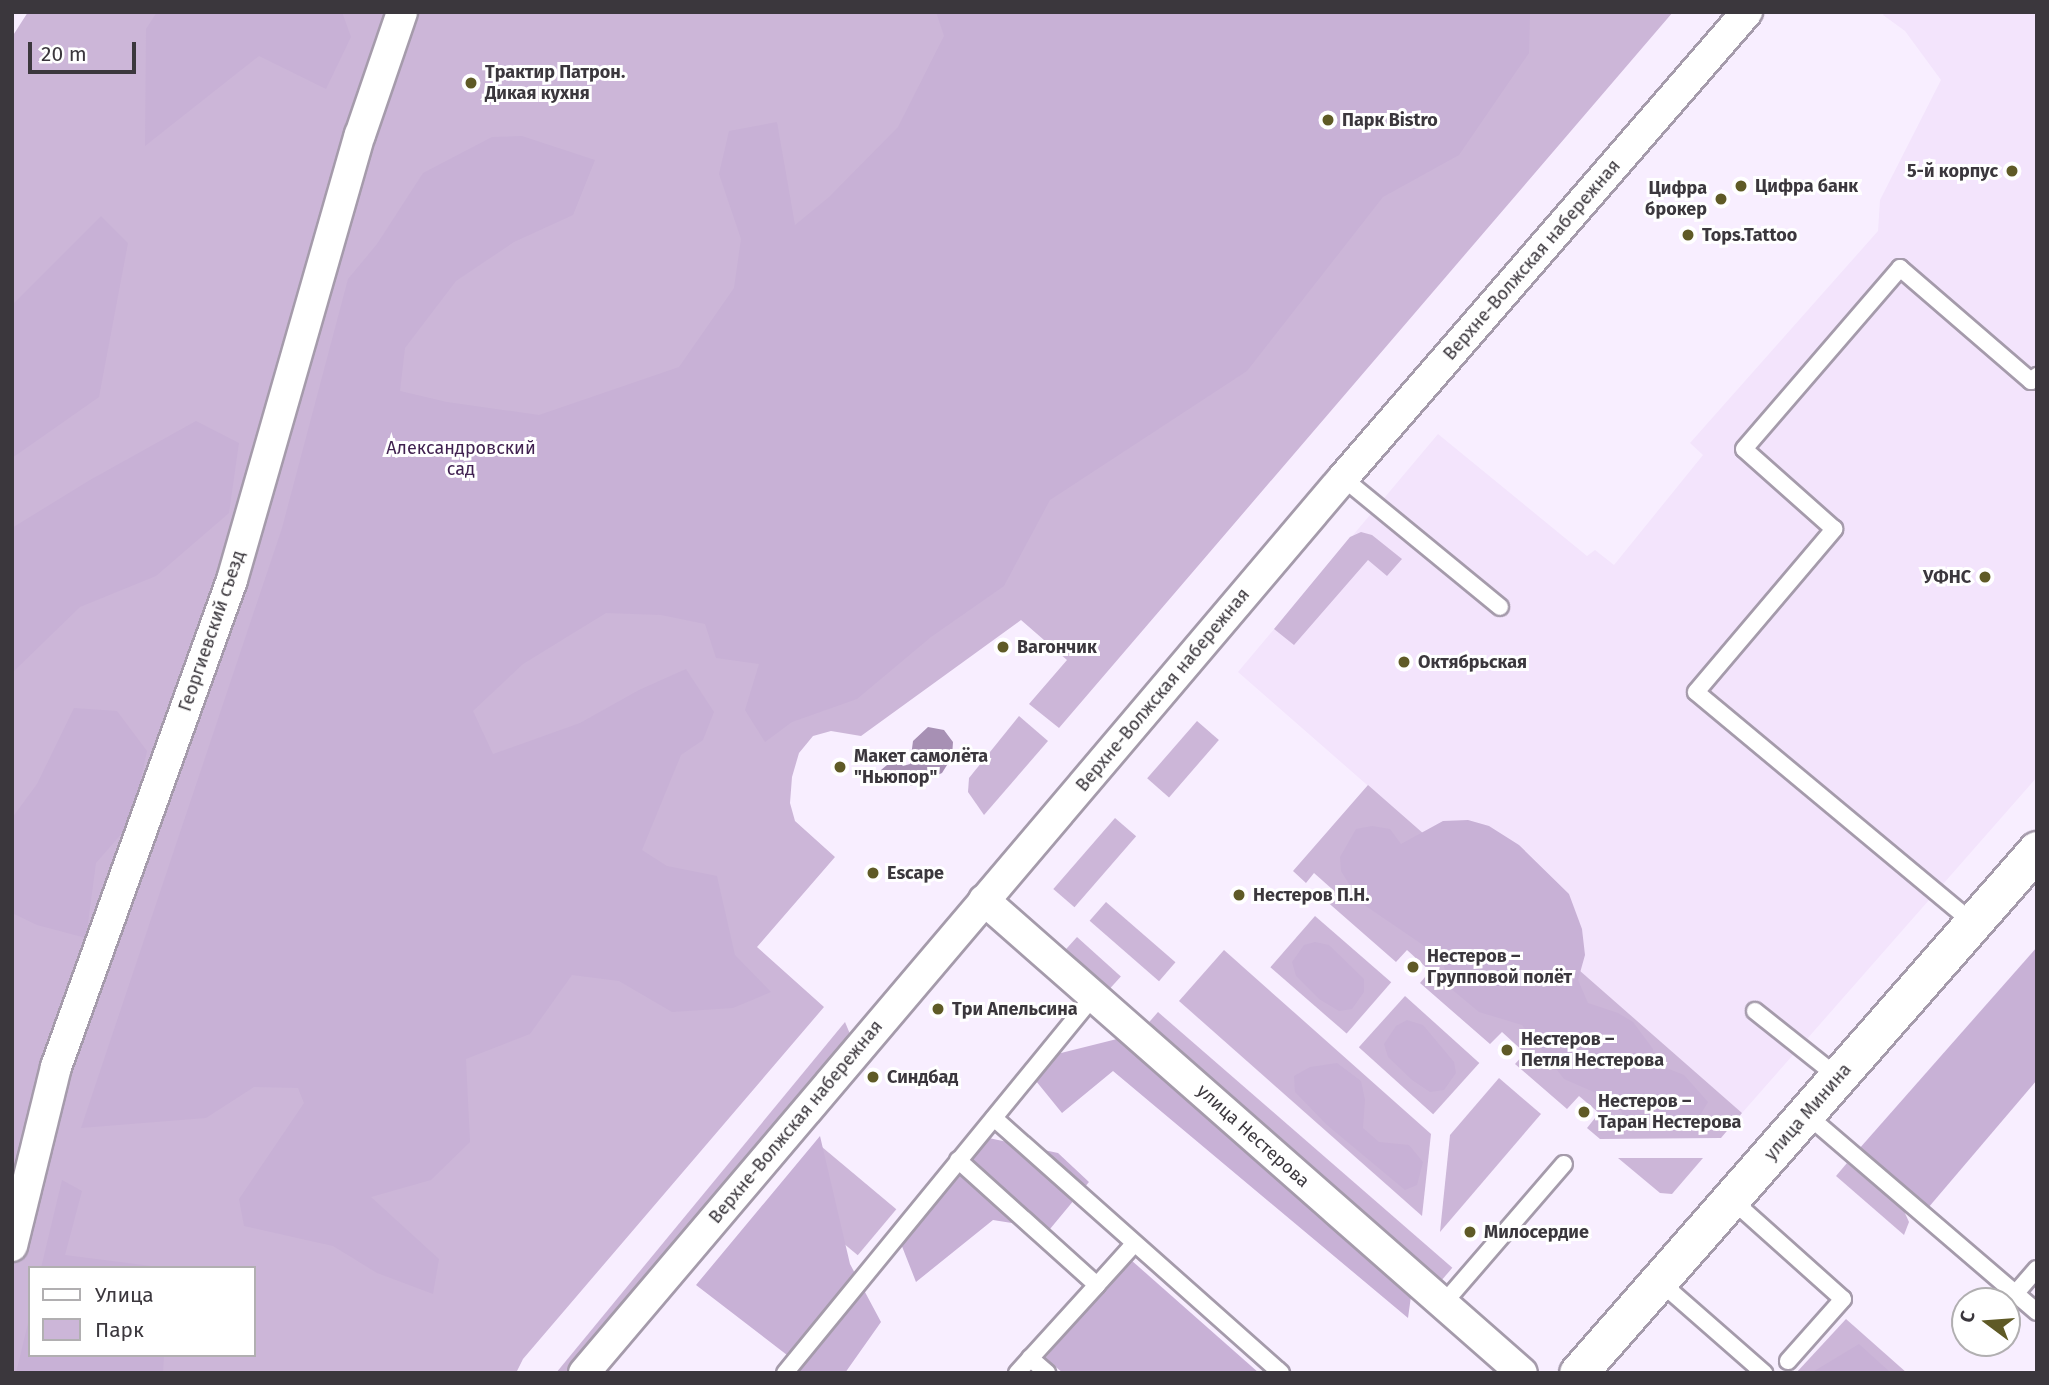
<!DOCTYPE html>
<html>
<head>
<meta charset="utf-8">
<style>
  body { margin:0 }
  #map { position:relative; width:2049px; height:1385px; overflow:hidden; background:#f8eeff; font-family:"Fira Sans",sans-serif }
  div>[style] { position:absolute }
  .built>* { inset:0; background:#f3e4fc }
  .green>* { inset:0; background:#ccb6d8; transform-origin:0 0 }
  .forest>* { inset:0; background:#c8b1d6 }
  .water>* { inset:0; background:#a790b4 }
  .roads { filter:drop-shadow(2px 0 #a59bab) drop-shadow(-2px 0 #a59bab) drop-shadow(0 2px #a59bab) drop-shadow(0 -2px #a59bab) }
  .service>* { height:16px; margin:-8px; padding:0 8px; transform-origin:8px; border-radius:8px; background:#fff }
  .minor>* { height:30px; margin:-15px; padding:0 15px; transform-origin:15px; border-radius:15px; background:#fff }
  .tertiary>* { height:37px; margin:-18.5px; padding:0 18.5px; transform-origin:18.5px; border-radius:18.5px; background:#fff }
  .dots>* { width:19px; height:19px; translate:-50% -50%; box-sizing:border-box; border:4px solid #fff; border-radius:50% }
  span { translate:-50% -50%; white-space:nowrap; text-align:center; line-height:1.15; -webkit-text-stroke:6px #fff; paint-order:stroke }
  .poi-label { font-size:18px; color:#3b373d; font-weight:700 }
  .left { translate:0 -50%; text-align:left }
  .right { translate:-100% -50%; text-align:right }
  .street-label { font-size:18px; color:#3b373d }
  .park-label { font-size:18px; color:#402150 }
  .frame { position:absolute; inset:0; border:14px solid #3b373d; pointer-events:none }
  .legend { position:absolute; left:28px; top:1266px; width:228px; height:91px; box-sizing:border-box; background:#fff; border:2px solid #b1afb1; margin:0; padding:9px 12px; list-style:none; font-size:21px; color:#3b373d }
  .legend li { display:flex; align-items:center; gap:14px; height:35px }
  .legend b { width:35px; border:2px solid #b1afb1 }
  .north { position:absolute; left:1951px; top:1287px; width:70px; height:70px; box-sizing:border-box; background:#fff; border:2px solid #b1afb1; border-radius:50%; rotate:286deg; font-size:19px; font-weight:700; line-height:28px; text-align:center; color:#3b373d }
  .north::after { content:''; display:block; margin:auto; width:24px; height:32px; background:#5f5a26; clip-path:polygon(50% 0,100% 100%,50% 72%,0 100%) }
  .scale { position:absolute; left:28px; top:42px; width:108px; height:32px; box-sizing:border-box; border:4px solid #3b373d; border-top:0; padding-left:9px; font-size:21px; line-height:24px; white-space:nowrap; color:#3b373d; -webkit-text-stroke:5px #fff; paint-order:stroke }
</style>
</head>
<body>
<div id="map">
  <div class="built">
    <div style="clip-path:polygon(1885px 12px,2037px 12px,2037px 777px,1742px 1113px,1238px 672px,1438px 434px,1587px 556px,1595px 550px,1614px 565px,1703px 455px,1690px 443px,1878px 231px,1880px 200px,1941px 80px,1905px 31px,1883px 15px)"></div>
  </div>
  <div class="green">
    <div style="clip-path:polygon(evenodd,28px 12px,1673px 12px,1059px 728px,1029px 704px,1067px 660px,1021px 620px,861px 736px,831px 731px,813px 736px,799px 753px,792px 777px,790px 803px,795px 821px,835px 857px,757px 947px,824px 1007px,523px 1359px,516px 1373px,12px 1373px,12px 37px,28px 12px,30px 1268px,254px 1268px,254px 1355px,30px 1355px,30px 1268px)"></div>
    <div style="clip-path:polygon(1361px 532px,1372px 535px,1402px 559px,1387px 576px,1368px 560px,1294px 645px,1274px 629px,1350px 537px)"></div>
    <div style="clip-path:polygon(1019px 716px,1048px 741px,984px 815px,968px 792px,969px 778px)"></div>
    <div style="left:1197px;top:721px;width:29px;height:76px;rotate:41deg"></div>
    <div style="clip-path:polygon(1368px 785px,1742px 1113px,1721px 1138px,1600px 1139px,1587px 1128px,1599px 1113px,1579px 1096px,1567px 1109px,1515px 1064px,1525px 1053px,1502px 1032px,1490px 1044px,1420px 983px,1430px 971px,1407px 950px,1396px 962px,1324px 899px,1332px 889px,1314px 873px,1306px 883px,1293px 871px)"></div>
    <div style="left:1115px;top:818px;width:28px;height:94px;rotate:41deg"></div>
    <div style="left:1106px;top:902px;width:92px;height:25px;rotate:41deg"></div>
    <div style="left:1315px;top:916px;width:101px;height:68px;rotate:41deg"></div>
    <div style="left:1077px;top:937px;width:59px;height:24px;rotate:42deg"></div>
    <div style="clip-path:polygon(1224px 950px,1431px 1134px,1422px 1216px,1179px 1001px)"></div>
    <div style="left:1405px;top:996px;width:100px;height:69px;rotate:42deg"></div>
    <div style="left:1158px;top:1012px;width:390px;height:21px;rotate:41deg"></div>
    <div style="clip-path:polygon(845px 1022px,850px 1034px,566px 1373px,556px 1373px)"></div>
    <div style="clip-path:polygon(1499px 1078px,1541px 1114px,1440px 1232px,1450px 1135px)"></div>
    <div style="left:822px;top:1147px;width:97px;height:60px;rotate:40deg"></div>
    <div style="clip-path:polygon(1618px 1158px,1703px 1158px,1672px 1194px,1660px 1193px)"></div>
    <div style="clip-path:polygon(1847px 1163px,1904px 1211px,1909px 1222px,1904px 1235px,1836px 1176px)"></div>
    <div style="clip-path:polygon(1846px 1319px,1907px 1373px,1796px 1373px)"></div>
  </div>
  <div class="forest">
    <div style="clip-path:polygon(157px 12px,342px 12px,351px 37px,326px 89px,259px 56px,145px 146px,146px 29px)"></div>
    <div style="clip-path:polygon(936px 12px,1530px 12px,1529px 53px,1459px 155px,1383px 197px,1247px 371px,1050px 500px,1004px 586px,931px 637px,857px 699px,792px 722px,765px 742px,745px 710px,759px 664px,716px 658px,705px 624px,661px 615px,606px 613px,523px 664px,473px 711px,493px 754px,580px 723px,639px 690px,686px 669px,714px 712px,703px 740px,681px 755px,642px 850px,667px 866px,717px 876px,735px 955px,771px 992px,733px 1008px,672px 1012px,619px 981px,572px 975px,530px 1034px,466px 1059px,470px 1142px,431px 1180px,371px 1197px,439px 1259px,433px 1294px,377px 1273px,333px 1246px,244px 1226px,239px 1199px,304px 1103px,298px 1088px,254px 1087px,206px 1118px,81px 1128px,282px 528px,348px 279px,377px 244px,423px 173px,492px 137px,522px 136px,595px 160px,573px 215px,514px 242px,456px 281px,405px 348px,400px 391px,447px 402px,539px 415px,679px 367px,734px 288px,741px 239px,719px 174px,729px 131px,777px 122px,795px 225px,829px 197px,898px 127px,944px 36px)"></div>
    <div style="clip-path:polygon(101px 216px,128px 243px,99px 397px,12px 458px,12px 305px)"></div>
    <div style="clip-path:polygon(196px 421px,239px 443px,229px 513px,156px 576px,80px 607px,12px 673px,12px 528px,90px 480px)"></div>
    <div style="clip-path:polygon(74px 708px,117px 711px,147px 751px,131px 823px,96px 863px,86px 938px,37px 925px,12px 913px,12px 818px,37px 784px)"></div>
    <div style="clip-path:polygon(1468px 820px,1489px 826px,1519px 845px,1569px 894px,1582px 929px,1585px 955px,1578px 980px,1588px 1003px,1618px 1013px,1633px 1022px,1653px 1049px,1654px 1063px,1684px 1075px,1708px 1102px,1696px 1122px,1668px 1121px,1648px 1126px,1623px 1117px,1619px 1103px,1564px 1079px,1522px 1025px,1479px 1012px,1449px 987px,1442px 958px,1360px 902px,1341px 871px,1340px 857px,1356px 829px,1372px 826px,1390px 829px,1401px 844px,1443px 821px)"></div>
    <div style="clip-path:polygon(1315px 942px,1329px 945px,1364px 979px,1364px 992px,1352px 1009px,1339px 1011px,1319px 999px,1296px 976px,1292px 962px,1304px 945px)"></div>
    <div style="clip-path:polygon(2037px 947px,2037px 1080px,1928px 1208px,1859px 1149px)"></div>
    <div style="clip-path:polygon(1407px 1020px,1423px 1025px,1454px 1062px,1456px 1073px,1444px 1090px,1430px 1092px,1412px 1080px,1388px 1057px,1384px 1044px,1396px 1026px)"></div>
    <div style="clip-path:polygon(1125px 1037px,1412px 1289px,1408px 1318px,1113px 1071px,1062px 1113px,1036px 1081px,1057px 1054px)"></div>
    <div style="clip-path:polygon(1337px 1063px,1361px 1081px,1365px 1100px,1363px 1128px,1379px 1142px,1409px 1145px,1423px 1162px,1417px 1185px,1405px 1190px,1327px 1125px,1295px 1092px,1294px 1076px,1310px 1067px)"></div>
    <div style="clip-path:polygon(970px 1134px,1058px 1153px,1089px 1182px,1050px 1229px,993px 1220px,916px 1282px,894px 1226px)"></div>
    <div style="clip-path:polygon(820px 1136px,850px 1264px,881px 1322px,845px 1373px,781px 1373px,787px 1355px,696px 1285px)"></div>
    <div style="clip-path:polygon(62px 1180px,82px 1191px,65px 1255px,167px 1268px,41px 1268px)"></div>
    <div style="clip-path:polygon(1131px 1260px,1259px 1373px,1063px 1373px,1045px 1358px)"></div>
    <div style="clip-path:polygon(30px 1315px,30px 1355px,164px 1355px,163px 1373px,16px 1373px)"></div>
    <div style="clip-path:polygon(1859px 1344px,1891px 1373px,1811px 1373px)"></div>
  </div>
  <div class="water">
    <div style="clip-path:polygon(928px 727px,944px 730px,953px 742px,952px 757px,942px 773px,913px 786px,891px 783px,884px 779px,881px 770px,887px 765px,897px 760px,903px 766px,910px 764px,913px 741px)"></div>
  </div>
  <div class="roads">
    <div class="service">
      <div style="left:1343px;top:478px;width:203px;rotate:39.4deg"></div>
      <div style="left:1972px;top:922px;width:359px;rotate:-140.2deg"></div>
      <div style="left:1696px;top:692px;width:214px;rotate:-49.7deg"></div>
      <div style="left:1834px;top:529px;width:120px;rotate:-138.4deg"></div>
      <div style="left:1744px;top:449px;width:239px;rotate:-49.2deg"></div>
      <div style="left:1900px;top:268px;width:173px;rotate:40.8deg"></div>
      <div style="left:2031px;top:381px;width:8px;rotate:-40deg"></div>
      <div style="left:1755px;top:1011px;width:106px;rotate:38.5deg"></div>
      <div style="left:1806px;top:1114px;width:304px;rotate:40.6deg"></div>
      <div style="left:994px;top:1118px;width:384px;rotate:41.6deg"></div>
      <div style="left:958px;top:1160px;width:187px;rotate:42deg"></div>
      <div style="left:1097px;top:1285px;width:119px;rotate:132.3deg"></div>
      <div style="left:1731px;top:1199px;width:150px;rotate:41.8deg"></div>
      <div style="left:1843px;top:1299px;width:83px;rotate:131.6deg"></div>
      <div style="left:1659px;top:1281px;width:140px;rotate:41.2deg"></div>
      <div style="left:1097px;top:1285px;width:55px;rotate:-47.9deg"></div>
      <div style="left:2015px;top:1294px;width:33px;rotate:-49deg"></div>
      <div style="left:1443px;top:1304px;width:185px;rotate:-49.2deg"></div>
      <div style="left:1030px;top:1358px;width:23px;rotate:41deg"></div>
      <div style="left:785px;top:1373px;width:488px;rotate:-50.7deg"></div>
    </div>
    <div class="minor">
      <div style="left:984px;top:900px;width:716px;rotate:41.32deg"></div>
      <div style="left:12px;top:1246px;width:184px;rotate:-76.2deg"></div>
      <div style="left:56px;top:1067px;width:518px;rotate:-70.13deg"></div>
      <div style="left:232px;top:580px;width:463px;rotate:-74deg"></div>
      <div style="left:360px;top:135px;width:130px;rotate:-71.1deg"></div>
      <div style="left:584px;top:1373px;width:1174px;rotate:-49.7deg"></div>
      <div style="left:1343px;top:478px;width:617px;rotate:-49.08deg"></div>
    </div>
    <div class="tertiary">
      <div style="left:1578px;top:1373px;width:696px;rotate:-48.73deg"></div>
    </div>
  </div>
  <div class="dots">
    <div style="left:471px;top:83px;background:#5f5a26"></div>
    <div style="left:1328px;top:120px;background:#5f5a26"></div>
    <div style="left:2012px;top:171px;background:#5f5a26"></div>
    <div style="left:1741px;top:186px;background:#5f5a26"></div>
    <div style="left:1721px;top:199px;background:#5f5a26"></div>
    <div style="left:1688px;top:235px;background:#5f5a26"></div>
    <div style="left:1985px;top:577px;background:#5f5a26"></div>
    <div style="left:1003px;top:647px;background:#5f5a26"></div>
    <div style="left:1404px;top:662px;background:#5f5a26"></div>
    <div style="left:840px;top:767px;background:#5f5a26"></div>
    <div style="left:873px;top:873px;background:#5f5a26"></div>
    <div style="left:1239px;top:895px;background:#5f5a26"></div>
    <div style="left:1413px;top:967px;background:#5f5a26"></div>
    <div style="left:938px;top:1009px;background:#5f5a26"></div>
    <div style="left:1507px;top:1050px;background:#5f5a26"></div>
    <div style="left:873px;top:1077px;background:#5f5a26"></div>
    <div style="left:1584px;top:1112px;background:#5f5a26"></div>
    <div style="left:1470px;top:1232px;background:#5f5a26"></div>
  </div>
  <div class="poi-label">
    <span class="left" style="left:485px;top:83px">Трактир Патрон.<br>Дикая кухня</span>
    <span class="left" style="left:1342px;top:120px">Парк Bistro</span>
    <span class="right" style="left:1998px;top:171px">5-й корпус</span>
    <span class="left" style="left:1755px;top:186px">Цифра банк</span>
    <span class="right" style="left:1707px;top:199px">Цифра<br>брокер</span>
    <span class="left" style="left:1702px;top:235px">Tops.Tattoo</span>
    <span class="right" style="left:1971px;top:577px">УФНС</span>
    <span class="left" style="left:1017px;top:647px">Вагончик</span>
    <span class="left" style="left:1418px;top:662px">Октябрьская</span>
    <span class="left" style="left:854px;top:767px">Макет самолёта<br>"Ньюпор"</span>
    <span class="left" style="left:887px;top:873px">Escape</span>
    <span class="left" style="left:1253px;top:895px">Нестеров П.Н.</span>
    <span class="left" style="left:1427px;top:967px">Нестеров –<br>Групповой полёт</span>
    <span class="left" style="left:952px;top:1009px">Три Апельсина</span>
    <span class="left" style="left:1521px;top:1050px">Нестеров –<br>Петля Нестерова</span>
    <span class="left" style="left:887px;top:1077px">Синдбад</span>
    <span class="left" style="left:1598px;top:1112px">Нестеров –<br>Таран Нестерова</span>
    <span class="left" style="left:1484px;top:1232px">Милосердие</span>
  </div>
  <div class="street-label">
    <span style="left:1532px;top:260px;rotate:-49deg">Верхне-Волжская набережная</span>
    <span style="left:212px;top:631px;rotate:-71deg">Георгиевский съезд</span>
    <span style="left:1163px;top:690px;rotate:-50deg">Верхне-Волжская набережная</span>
    <span style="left:1808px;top:1112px;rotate:-49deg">улица Минина</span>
    <span style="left:796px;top:1122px;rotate:-50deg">Верхне-Волжская набережная</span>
    <span style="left:1253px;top:1136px;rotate:42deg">улица Нестерова</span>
  </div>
  <div class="park-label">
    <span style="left:461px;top:459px">Александровский<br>сад</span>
  </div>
  <div class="frame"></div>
  <ul class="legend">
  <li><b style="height:9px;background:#fff"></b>Улица</li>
  <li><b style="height:19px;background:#ccb6d8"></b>Парк</li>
  </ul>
  <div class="north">С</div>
  <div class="scale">20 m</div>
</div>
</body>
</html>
